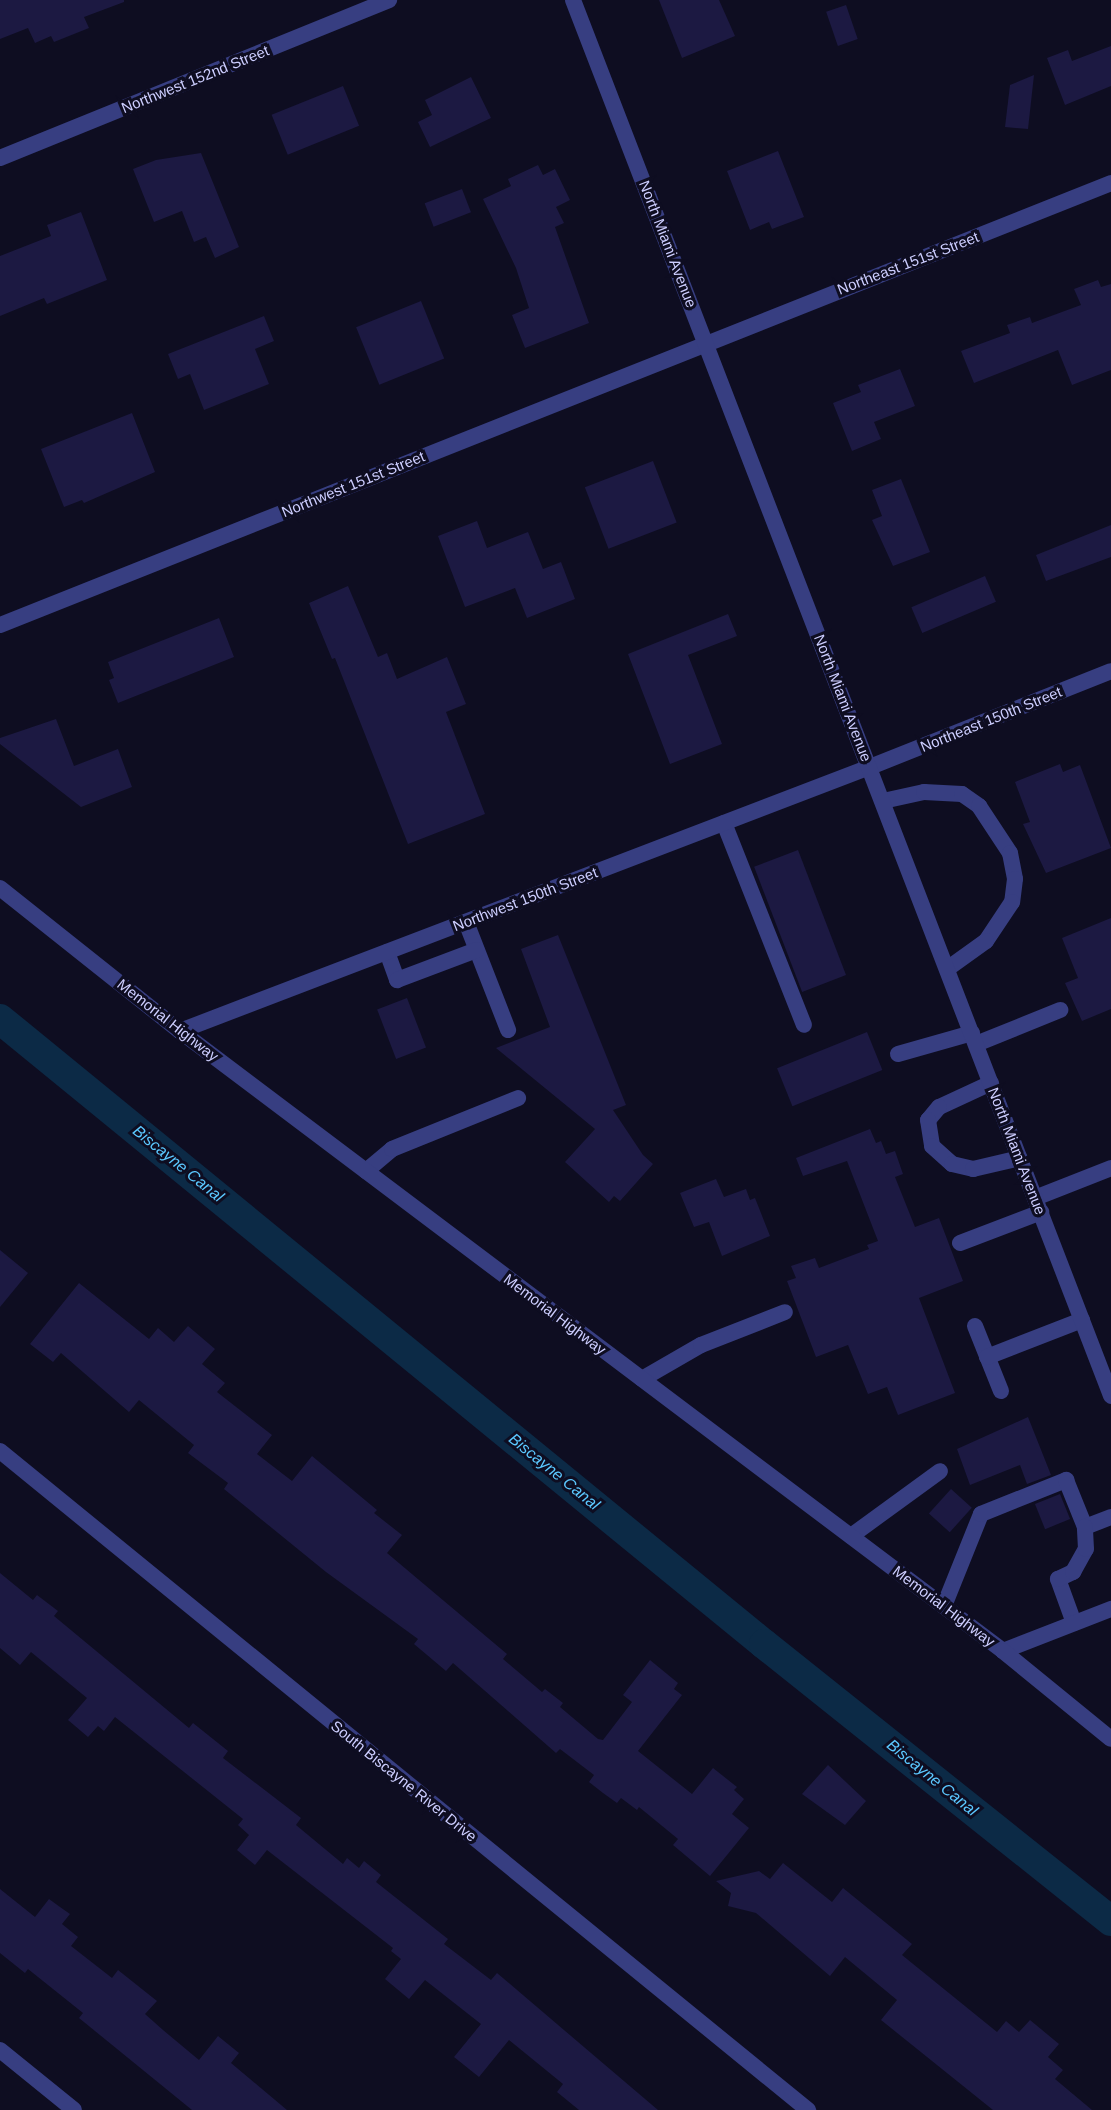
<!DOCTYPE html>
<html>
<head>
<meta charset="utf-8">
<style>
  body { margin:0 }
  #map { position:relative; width:1111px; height:2110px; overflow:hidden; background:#0e0d21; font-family:Arial,sans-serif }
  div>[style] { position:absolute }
  .canal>* { height:30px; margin:-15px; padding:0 15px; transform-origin:15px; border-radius:15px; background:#0c2a46 }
  .building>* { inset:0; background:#1c1942; transform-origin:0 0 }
  .service>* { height:16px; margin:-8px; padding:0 8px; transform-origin:8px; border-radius:8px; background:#373e81 }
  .minor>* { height:16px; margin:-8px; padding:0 8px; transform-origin:8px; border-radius:8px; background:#373e81 }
  .tertiary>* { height:16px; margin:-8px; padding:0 8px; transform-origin:8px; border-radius:8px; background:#373e81 }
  span { translate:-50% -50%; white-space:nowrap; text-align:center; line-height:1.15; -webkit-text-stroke:6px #0e0d21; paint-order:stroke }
  .street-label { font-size:15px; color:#cdceff }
  .water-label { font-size:16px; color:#5bc8ff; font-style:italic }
</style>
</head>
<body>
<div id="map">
  <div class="canal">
    <div style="left:0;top:1019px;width:987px;rotate:39.29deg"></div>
    <div style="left:764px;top:1644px;width:444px;rotate:38.6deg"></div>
  </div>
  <div class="building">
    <div style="clip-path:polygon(0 0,124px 0,124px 2px,84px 17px,89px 28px,54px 42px,51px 36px,35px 43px,28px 28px,0 39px)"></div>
    <div style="clip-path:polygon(659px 0,719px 0,735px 36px,682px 58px)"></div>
    <div style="left:846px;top:5px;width:36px;height:21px;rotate:71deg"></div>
    <div style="clip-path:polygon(1111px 46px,1111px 86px,1065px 105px,1047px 58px,1068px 50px,1072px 61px)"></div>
    <div style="clip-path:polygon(1034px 75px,1028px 129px,1005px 127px,1010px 85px)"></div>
    <div style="clip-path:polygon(471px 77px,491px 118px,430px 147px,418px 122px,432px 115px,425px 100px)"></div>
    <div style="left:343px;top:86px;width:43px;height:77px;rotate:68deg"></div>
    <div style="clip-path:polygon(778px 151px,804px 217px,772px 229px,769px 222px,750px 230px,727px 171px)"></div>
    <div style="clip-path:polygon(201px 153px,239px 247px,215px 258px,206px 237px,194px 242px,182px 211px,154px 222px,133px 169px,156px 160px)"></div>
    <div style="clip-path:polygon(538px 165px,543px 175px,555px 169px,570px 200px,556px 207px,564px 223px,555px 227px,589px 323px,525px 348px,512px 315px,529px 308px,516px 268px,483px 199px,511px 186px,508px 179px)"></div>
    <div style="left:462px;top:189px;width:25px;height:40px;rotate:69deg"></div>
    <div style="clip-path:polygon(81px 212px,107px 280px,47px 304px,44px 298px,0 316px,0 256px,51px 236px,47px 225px)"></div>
    <div style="clip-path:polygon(1098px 280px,1101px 287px,1111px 284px,1111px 370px,1072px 385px,1058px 350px,974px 383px,961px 351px,1010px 333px,1007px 325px,1030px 317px,1032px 323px,1081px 305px,1074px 289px)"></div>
    <div style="left:421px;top:301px;width:62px;height:70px;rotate:68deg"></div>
    <div style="clip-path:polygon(264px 316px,274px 341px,255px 349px,269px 384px,204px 410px,190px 374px,178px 379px,168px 354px)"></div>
    <div style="clip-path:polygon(900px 369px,915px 406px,874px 422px,881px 439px,852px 451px,833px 403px,861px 392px,858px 385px)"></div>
    <div style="clip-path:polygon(132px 413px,155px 472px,84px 503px,82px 500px,64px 507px,41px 449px)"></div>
    <div style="left:653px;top:461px;width:66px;height:73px;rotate:69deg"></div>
    <div style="clip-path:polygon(901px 479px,930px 552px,893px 566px,872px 520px,882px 516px,872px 490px)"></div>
    <div style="clip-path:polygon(477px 521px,487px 548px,528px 532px,543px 569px,561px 562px,575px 599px,527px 618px,515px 588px,465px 607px,438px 536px)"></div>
    <div style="clip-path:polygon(1111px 525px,1111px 557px,1046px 581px,1036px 555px)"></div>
    <div style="left:985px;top:576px;width:28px;height:80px;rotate:67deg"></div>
    <div style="clip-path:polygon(348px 586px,378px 657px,387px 653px,397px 679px,447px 657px,466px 704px,446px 712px,485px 814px,408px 844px,335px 658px,332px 659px,309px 603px)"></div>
    <div style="clip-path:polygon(728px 614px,737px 636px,688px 655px,722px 744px,670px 764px,628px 654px)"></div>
    <div style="clip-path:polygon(219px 618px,234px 657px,118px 703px,109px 680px,114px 678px,108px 662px)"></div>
    <div style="clip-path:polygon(56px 719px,74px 766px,118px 749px,132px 787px,81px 807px,0 744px,0 738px)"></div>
    <div style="clip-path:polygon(1060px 764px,1063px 772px,1080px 765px,1111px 848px,1046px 873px,1023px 824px,1030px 822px,1015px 782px)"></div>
    <div style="left:798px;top:850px;width:134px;height:47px;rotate:69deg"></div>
    <div style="clip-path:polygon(1111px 918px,1111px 1009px,1082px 1021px,1065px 983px,1078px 978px,1062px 938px)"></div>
    <div style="clip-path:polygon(558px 935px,626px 1105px,613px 1110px,643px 1155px,653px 1164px,620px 1201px,614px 1196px,609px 1202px,565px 1162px,595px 1129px,496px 1048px,550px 1027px,521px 949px)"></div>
    <div style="left:407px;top:998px;width:53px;height:32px;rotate:69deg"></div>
    <div style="left:867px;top:1032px;width:41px;height:97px;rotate:68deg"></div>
    <div style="clip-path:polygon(870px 1129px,876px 1143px,881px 1141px,886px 1154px,895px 1151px,903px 1174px,895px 1177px,915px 1227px,939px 1218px,963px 1281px,919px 1298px,955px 1393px,898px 1415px,887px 1387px,868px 1394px,848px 1345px,816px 1357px,787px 1281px,796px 1278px,791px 1266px,815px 1258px,819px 1268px,869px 1249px,867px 1245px,878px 1241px,847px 1161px,803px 1176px,796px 1158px)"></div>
    <div style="clip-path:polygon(716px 1179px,724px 1197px,746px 1189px,750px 1200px,755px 1198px,770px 1236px,722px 1256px,709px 1222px,694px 1227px,680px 1193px)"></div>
    <div style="clip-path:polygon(0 1250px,28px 1273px,0 1307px)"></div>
    <div style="clip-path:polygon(79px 1283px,149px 1339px,158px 1328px,174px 1342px,188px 1326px,215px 1349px,202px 1364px,225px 1383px,217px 1392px,272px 1435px,257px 1454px,292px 1481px,312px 1456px,377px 1510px,374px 1513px,402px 1535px,387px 1553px,507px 1654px,503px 1659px,542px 1692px,545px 1689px,563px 1703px,560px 1707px,598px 1739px,603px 1740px,632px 1702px,623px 1695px,650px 1660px,678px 1683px,674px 1689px,682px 1695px,638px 1751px,692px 1794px,713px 1768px,737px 1787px,734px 1790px,744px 1799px,732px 1814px,749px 1828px,710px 1876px,673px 1845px,678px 1839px,639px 1807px,637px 1810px,621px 1798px,617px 1803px,603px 1793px,589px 1782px,594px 1775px,560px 1749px,556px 1753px,453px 1663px,446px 1671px,414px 1644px,418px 1639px,326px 1572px,224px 1489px,228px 1483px,188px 1453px,194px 1445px,139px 1400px,129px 1412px,61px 1353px,53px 1362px,30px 1344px)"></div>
    <div style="clip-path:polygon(1028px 1417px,1051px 1475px,1027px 1484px,1020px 1465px,970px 1485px,957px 1449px)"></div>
    <div style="left:951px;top:1489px;width:28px;height:33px;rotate:42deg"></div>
    <div style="left:1060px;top:1494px;width:27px;height:27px;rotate:68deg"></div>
    <div style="clip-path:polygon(0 1573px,33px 1600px,37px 1595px,58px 1611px,54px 1616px,189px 1728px,193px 1723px,228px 1751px,223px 1758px,301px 1818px,296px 1825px,343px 1864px,347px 1858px,359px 1868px,364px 1861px,381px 1875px,376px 1882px,448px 1939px,444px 1944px,491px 1980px,497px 1973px,658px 2110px,579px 2110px,557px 2092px,563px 2084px,509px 2040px,479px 2077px,454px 2057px,481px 2024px,425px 1980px,409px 1999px,385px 1979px,401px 1959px,391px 1951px,393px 1948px,267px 1850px,255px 1865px,237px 1850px,249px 1835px,238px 1825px,243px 1819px,115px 1717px,104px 1731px,98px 1726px,88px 1737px,68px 1720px,87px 1698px,31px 1652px,20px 1665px,0 1648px)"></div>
    <div style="clip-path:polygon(828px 1765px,866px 1801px,845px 1825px,802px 1794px)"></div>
    <div style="clip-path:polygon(783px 1863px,832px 1902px,843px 1888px,912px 1944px,902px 1955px,997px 2032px,1006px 2021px,1019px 2032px,1030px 2020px,1059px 2044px,1048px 2057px,1063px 2070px,1055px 2079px,1092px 2110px,993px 2110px,881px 2020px,897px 2000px,845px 1957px,830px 1976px,756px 1913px,728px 1906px,731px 1893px,716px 1881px,759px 1871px,770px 1879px)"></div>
    <div style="clip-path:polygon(0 1889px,35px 1917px,49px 1899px,60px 1907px,70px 1914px,62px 1924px,78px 1937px,71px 1946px,112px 1978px,118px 1970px,157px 2001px,145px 2014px,163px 2030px,199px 2060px,218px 2036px,239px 2053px,231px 2063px,287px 2110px,192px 2110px,79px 2018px,83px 2013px,28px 1969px,25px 1973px,0 1953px)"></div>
  </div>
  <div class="service">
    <div style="left:883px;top:801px;width:42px;rotate:-12.4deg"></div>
    <div style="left:924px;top:792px;width:38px;rotate:3deg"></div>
    <div style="left:962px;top:794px;width:21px;rotate:35deg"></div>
    <div style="left:979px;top:806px;width:56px;rotate:56.6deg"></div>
    <div style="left:1010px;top:853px;width:26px;rotate:79deg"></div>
    <div style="left:1015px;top:879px;width:23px;rotate:97deg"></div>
    <div style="left:1012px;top:902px;width:47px;rotate:123.7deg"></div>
    <div style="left:986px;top:941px;width:48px;rotate:144.3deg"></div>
    <div style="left:724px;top:823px;width:217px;rotate:68.4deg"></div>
    <div style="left:466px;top:922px;width:116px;rotate:68.7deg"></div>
    <div style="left:387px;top:952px;width:30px;rotate:70deg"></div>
    <div style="left:397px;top:980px;width:85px;rotate:-20.6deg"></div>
    <div style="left:976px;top:1044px;width:91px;rotate:-22deg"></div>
    <div style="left:898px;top:1054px;width:77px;rotate:-15.8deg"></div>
    <div style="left:991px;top:1083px;width:57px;rotate:155.2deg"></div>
    <div style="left:939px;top:1107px;width:17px;rotate:130deg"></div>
    <div style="left:928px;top:1120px;width:26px;rotate:81deg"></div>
    <div style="left:932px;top:1146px;width:27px;rotate:42deg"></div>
    <div style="left:952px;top:1164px;width:22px;rotate:13deg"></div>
    <div style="left:973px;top:1169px;width:48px;rotate:-13.2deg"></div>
    <div style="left:366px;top:1171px;width:34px;rotate:-40deg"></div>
    <div style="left:392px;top:1149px;width:136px;rotate:-22deg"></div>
    <div style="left:1035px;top:1198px;width:82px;rotate:-21.5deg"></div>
    <div style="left:960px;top:1243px;width:87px;rotate:-20.9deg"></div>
    <div style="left:975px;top:1326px;width:70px;rotate:68.2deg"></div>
    <div style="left:987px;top:1357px;width:102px;rotate:-21.3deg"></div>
    <div style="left:642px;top:1379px;width:68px;rotate:-30deg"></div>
    <div style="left:701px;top:1345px;width:90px;rotate:-21.4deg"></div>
    <div style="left:851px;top:1536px;width:110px;rotate:-36.1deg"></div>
    <div style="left:944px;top:1606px;width:99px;rotate:-68.1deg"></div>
    <div style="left:981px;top:1514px;width:92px;rotate:-21.8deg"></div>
    <div style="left:1066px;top:1480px;width:51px;rotate:68deg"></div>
    <div style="left:1085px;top:1527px;width:28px;rotate:-21deg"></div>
    <div style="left:1074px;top:1623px;width:47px;rotate:-110deg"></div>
    <div style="left:1058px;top:1579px;width:17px;rotate:-25deg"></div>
    <div style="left:1073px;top:1572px;width:26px;rotate:-61deg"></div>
    <div style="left:1086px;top:1549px;width:22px;rotate:-93deg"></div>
  </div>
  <div class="minor">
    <div style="left:0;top:158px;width:420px;rotate:-22.1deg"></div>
    <div style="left:0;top:625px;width:1196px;rotate:-21.69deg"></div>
    <div style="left:180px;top:1031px;width:739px;rotate:-20.94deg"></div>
    <div style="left:870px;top:767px;width:259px;rotate:-21.7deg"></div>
    <div style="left:1003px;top:1651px;width:116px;rotate:-21.3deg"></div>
    <div style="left:0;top:2050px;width:95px;rotate:39deg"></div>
  </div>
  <div class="tertiary">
    <div style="left:573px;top:0;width:1496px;rotate:68.92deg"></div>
    <div style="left:0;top:888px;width:230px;rotate:38.5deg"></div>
    <div style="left:180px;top:1031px;width:1030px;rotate:36.99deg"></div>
    <div style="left:1003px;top:1651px;width:139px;rotate:39.2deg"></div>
    <div style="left:0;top:1451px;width:1043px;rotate:39.2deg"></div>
  </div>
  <div class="street-label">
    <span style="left:195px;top:79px;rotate:-22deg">Northwest 152nd Street</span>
    <span style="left:668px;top:244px;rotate:69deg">North Miami Avenue</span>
    <span style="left:908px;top:263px;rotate:-21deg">Northeast 151st Street</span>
    <span style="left:353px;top:484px;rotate:-22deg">Northwest 151st Street</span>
    <span style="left:843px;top:698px;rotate:69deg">North Miami Avenue</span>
    <span style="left:991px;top:719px;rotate:-22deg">Northeast 150th Street</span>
    <span style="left:525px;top:899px;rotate:-21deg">Northwest 150th Street</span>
    <span style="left:168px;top:1020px;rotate:38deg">Memorial Highway</span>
    <span style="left:1017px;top:1151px;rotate:69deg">North Miami Avenue</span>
    <span style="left:555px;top:1314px;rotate:37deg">Memorial Highway</span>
    <span style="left:944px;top:1606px;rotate:37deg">Memorial Highway</span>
    <span style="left:404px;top:1781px;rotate:39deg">South Biscayne River Drive</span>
  </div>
  <div class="water-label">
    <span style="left:178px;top:1164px;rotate:39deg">Biscayne Canal</span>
    <span style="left:554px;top:1472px;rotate:39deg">Biscayne Canal</span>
    <span style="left:932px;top:1778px;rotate:39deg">Biscayne Canal</span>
  </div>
</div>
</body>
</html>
